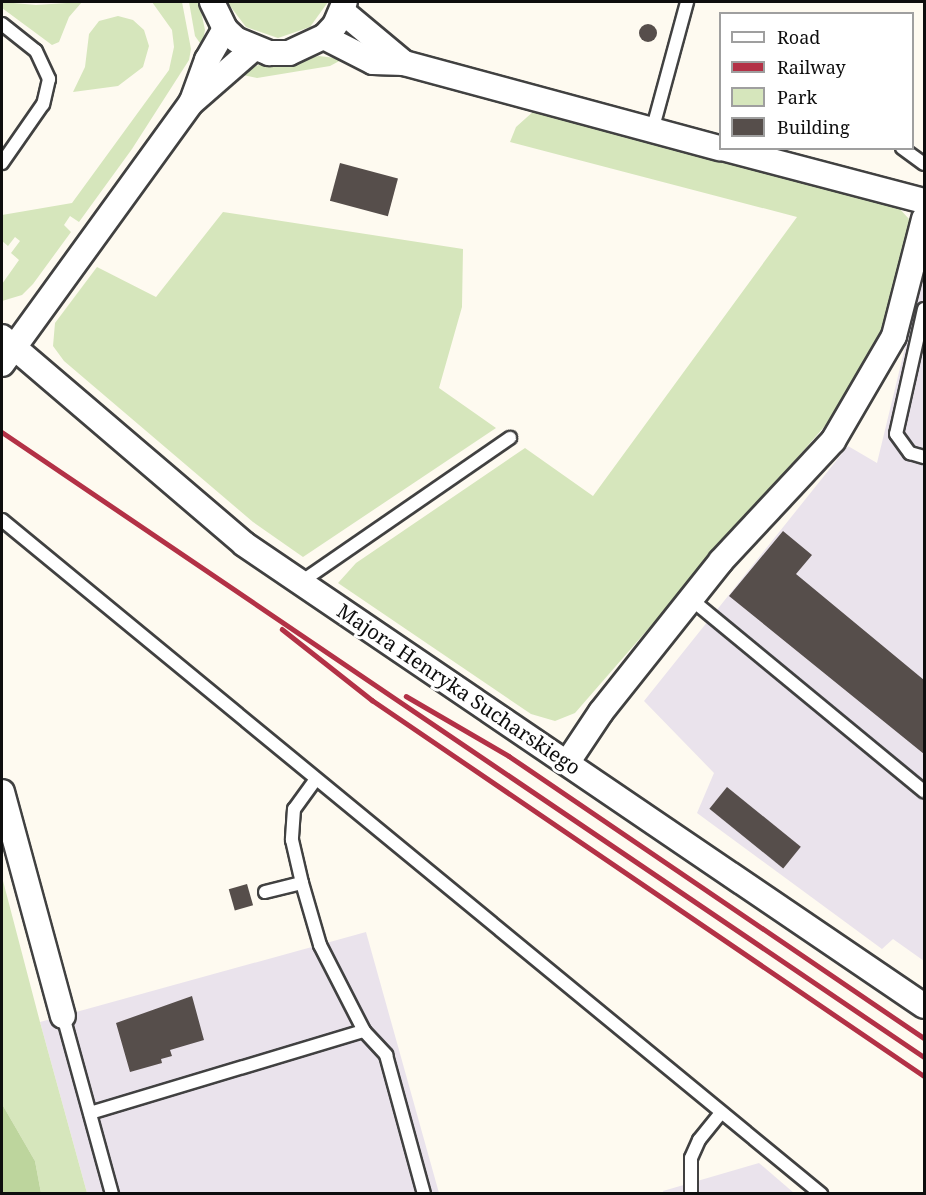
<!DOCTYPE html>
<html>
<head>
<meta charset="utf-8">
<style>
  body { margin:0 }
  #map { position:relative; width:926px; height:1195px; overflow:hidden; background:#fefaf0; font-family:"Noto Serif",serif }
  div>[style] { position:absolute }
  .industrial>* { inset:0; background:#eae3ec }
  .green>* { inset:0; background:#d6e6bc }
  .forest>* { inset:0; background:#bdd59d }
  .building>* { inset:0; background:#564e4b; transform-origin:0 0 }
  .round { border-radius:50% }
  .roads { filter:drop-shadow(2px 0 #414141) drop-shadow(-2px 0 #414141) drop-shadow(0 2px #414141) drop-shadow(0 -2px #414141) }
  .service>* { height:12px; margin:-6px; padding:0 6px; transform-origin:6px; border-radius:6px; background:#fff }
  .minor>* { height:24px; margin:-12px; padding:0 12px; transform-origin:12px; border-radius:12px; background:#fff }
  .rail>* { height:4.5px; margin:-2.25px; padding:0 2.25px; transform-origin:2.25px; border-radius:2.25px; background:#b33146 }
  span { translate:-50% -50%; white-space:nowrap; text-align:center; line-height:1.15; -webkit-text-stroke:6px #fff; paint-order:stroke }
  .street-label { font-size:20px; color:#0e0e0e }
  .frame { position:absolute; inset:0; border:3px solid #0e0e0e; pointer-events:none }
  .legend { position:absolute; left:719px; top:12px; width:195px; height:138px; box-sizing:border-box; background:#fff; border:2px solid #9f9f9f; margin:0; padding:8px 10px; list-style:none; font-size:18px; color:#0e0e0e }
  .legend li { display:flex; align-items:center; gap:12px; height:30px }
  .legend b { width:30px; border:2px solid #9f9f9f }
</style>
</head>
<body>
<div id="map">
  <div class="industrial">
    <div style="clip-path:polygon(924px 269px,924px 961px,893px 939px,882px 949px,697px 813px,714px 773px,644px 701px,848px 446px,877px 463px)"></div>
    <div style="clip-path:polygon(366px 932px,439px 1193px,87px 1193px,40px 1022px)"></div>
    <div style="clip-path:polygon(759px 1163px,794px 1193px,664px 1194px,663px 1191px)"></div>
  </div>
  <div class="green">
    <div style="clip-path:polygon(2px 2px,36px 5px,82px 2px,69px 17px,59px 42px,52px 45px,2px 8px)"></div>
    <div style="clip-path:polygon(152px 2px,182px 2px,191px 49px,189px 60px,132px 149px,79px 222px,70px 216px,64px 225px,71px 232px,33px 284px,22px 295px,2px 301px,2px 284px,19px 260px,11px 253px,20px 241px,15px 237px,8px 246px,2px 241px,2px 215px,72px 203px,169px 70px,174px 47px,172px 30px)"></div>
    <div style="clip-path:polygon(189px 2px,199px 2px,205px 30px,202px 46px,195px 36px)"></div>
    <div style="clip-path:polygon(227px 2px,328px 2px,310px 27px,278px 38px,246px 27px)"></div>
    <div style="clip-path:polygon(118px 16px,133px 20px,144px 30px,149px 46px,143px 67px,118px 86px,73px 92px,85px 67px,89px 34px,99px 21px)"></div>
    <div style="clip-path:polygon(319px 56px,343px 59px,330px 66px,257px 78px,238px 74px,261px 64px,284px 64px)"></div>
    <div style="clip-path:polygon(535px 110px,898px 207px,909px 219px,911px 231px,881px 343px,844px 404px,575px 713px,555px 721px,531px 714px,338px 583px,356px 563px,525px 448px,593px 496px,797px 217px,510px 142px,516px 127px)"></div>
    <div style="clip-path:polygon(223px 212px,463px 249px,462px 307px,439px 388px,496px 428px,303px 557px,253px 522px,64px 361px,53px 346px,55px 323px,97px 267px,156px 297px)"></div>
    <div style="clip-path:polygon(2px 877px,40px 1022px,87px 1193px,41px 1193px,35px 1161px,2px 1104px)"></div>
  </div>
  <div class="forest">
    <div style="clip-path:polygon(2px 1104px,35px 1161px,41px 1193px,2px 1193px)"></div>
  </div>
  <div class="building">
    <div class="round" style="left:639px;top:24px;width:18px;height:18px"></div>
    <div style="left:340px;top:163px;width:60px;height:39px;rotate:15deg"></div>
    <div style="clip-path:polygon(783px 531px,812px 555px,796px 574px,924px 680px,924px 754px,729px 596px)"></div>
    <div style="left:727px;top:787px;width:95px;height:28px;rotate:39deg"></div>
    <div style="left:247px;top:884px;width:22px;height:19px;rotate:74deg"></div>
    <div style="clip-path:polygon(192px 996px,204px 1040px,170px 1050px,172px 1056px,161px 1059px,162px 1063px,130px 1072px,116px 1023px)"></div>
  </div>
  <div class="roads">
    <div class="service">
      <div style="left:2px;top:24px;width:43px;rotate:38.5deg"></div>
      <div style="left:36px;top:51px;width:31px;rotate:65deg"></div>
      <div style="left:49px;top:79px;width:26px;rotate:103deg"></div>
      <div style="left:43px;top:104px;width:72px;rotate:124.8deg"></div>
      <div style="left:652px;top:131px;width:134px;rotate:-74.8deg"></div>
      <div style="left:902px;top:148px;width:27px;rotate:36deg"></div>
      <div style="left:924px;top:309px;width:128px;rotate:102.6deg"></div>
      <div style="left:896px;top:434px;width:24px;rotate:54deg"></div>
      <div style="left:910px;top:453px;width:15px;rotate:16deg"></div>
      <div style="left:2px;top:520px;width:1061px;rotate:39.45deg"></div>
      <div style="left:301px;top:582px;width:254px;rotate:-34.6deg"></div>
      <div style="left:692px;top:600px;width:301px;rotate:39.5deg"></div>
      <div style="left:316px;top:779px;width:37px;rotate:126deg"></div>
      <div style="left:294px;top:809px;width:31px;rotate:94deg"></div>
      <div style="left:292px;top:840px;width:44px;rotate:76.9deg"></div>
      <div style="left:302px;top:883px;width:65px;rotate:73.8deg"></div>
      <div style="left:320px;top:945px;width:97px;rotate:62.9deg"></div>
      <div style="left:364px;top:1031px;width:33px;rotate:47deg"></div>
      <div style="left:386px;top:1055px;width:144px;rotate:74.7deg"></div>
      <div style="left:265px;top:892px;width:38px;rotate:-14deg"></div>
      <div style="left:63px;top:1016px;width:185px;rotate:74.6deg"></div>
      <div style="left:90px;top:1113px;width:286px;rotate:-16.7deg"></div>
      <div style="left:691px;top:1194px;width:36px;rotate:-90deg"></div>
      <div style="left:691px;top:1158px;width:20px;rotate:-66deg"></div>
      <div style="left:699px;top:1140px;width:35px;rotate:-51deg"></div>
    </div>
    <div class="minor">
      <div style="left:212px;top:2px;width:30px;rotate:64deg"></div>
      <div style="left:225px;top:29px;width:16px;rotate:43deg"></div>
      <div style="left:237px;top:40px;width:35px;rotate:22deg"></div>
      <div style="left:269px;top:53px;width:20px"></div>
      <div style="left:289px;top:53px;width:38px;rotate:-25deg"></div>
      <div style="left:324px;top:37px;width:16px;rotate:-47deg"></div>
      <div style="left:335px;top:25px;width:25px;rotate:-67deg"></div>
      <div style="left:343px;top:12px;width:80px;rotate:39.9deg"></div>
      <div style="left:324px;top:37px;width:55px;rotate:27deg"></div>
      <div style="left:373px;top:62px;width:31px;rotate:2deg"></div>
      <div style="left:404px;top:63px;width:327px;rotate:15.1deg"></div>
      <div style="left:192px;top:101px;width:44px;rotate:-69.9deg"></div>
      <div style="left:207px;top:60px;width:36px;rotate:-60deg"></div>
      <div style="left:722px;top:148px;width:209px;rotate:14.7deg"></div>
      <div style="left:2px;top:337px;width:318px;rotate:40.5deg"></div>
      <div style="left:244px;top:544px;width:822px;rotate:34.19deg"></div>
      <div style="left:2px;top:364px;width:322px;rotate:-54.1deg"></div>
      <div style="left:191px;top:103px;width:82px;rotate:-41.1deg"></div>
      <div style="left:567px;top:763px;width:61px;rotate:-56.3deg"></div>
      <div style="left:601px;top:712px;width:193px;rotate:-51.5deg"></div>
      <div style="left:721px;top:561px;width:164px;rotate:-47deg"></div>
      <div style="left:833px;top:441px;width:121px;rotate:-59.8deg"></div>
      <div style="left:894px;top:336px;width:121px;rotate:-75.6deg"></div>
      <div style="left:2px;top:792px;width:232px;rotate:74.8deg"></div>
    </div>
  </div>
  <div class="rail">
    <div style="left:2px;top:432px;width:1114px;rotate:34.13deg"></div>
    <div style="left:282px;top:629px;width:115px;rotate:38.3deg"></div>
    <div style="left:372px;top:700px;width:668px;rotate:34.26deg"></div>
    <div style="left:406px;top:696px;width:119px;rotate:30.2deg"></div>
    <div style="left:509px;top:756px;width:502px;rotate:34.2deg"></div>
  </div>
  <div class="street-label">
    <span style="left:459px;top:689px;rotate:34deg">Majora Henryka Sucharskiego</span>
  </div>
  <div class="frame"></div>
  <ul class="legend">
  <li><b style="height:8px;background:#fff"></b>Road</li>
  <li><b style="height:8px;background:#b33146"></b>Railway</li>
  <li><b style="height:16px;background:#d6e6bc"></b>Park</li>
  <li><b style="height:16px;background:#564e4b"></b>Building</li>
  </ul>
</div>
</body>
</html>
